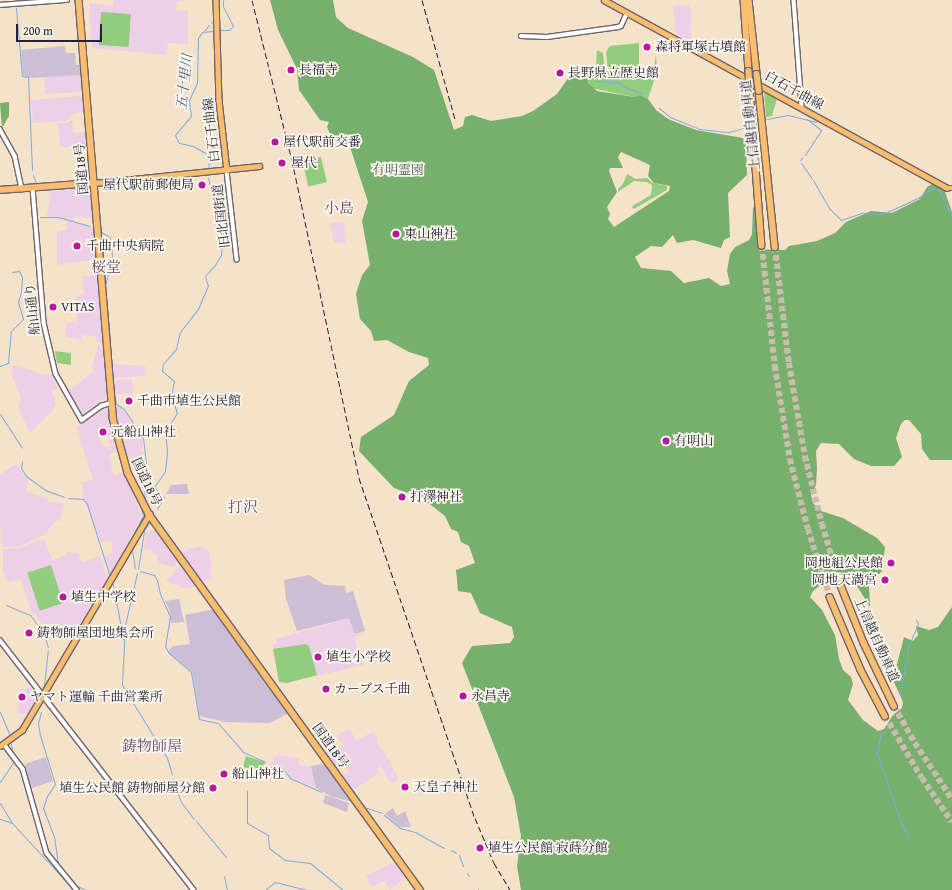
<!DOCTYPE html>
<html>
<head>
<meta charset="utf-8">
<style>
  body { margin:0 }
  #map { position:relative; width:952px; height:890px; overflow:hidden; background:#f5e2c9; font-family:"Gentium Book Plus","Noto Serif JP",serif }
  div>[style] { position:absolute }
  .built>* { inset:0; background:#edd0e8; transform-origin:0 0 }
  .industrial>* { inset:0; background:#ccbed4 }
  .green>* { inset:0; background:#94cc7e; transform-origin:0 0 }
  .forest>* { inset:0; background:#77b06d }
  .stream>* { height:1px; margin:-0.5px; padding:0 0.5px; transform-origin:0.5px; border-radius:0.5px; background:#7aace5 }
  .highway-tunnel>* { height:5.5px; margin-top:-2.75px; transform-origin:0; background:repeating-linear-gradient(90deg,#cbbcad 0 5.5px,transparent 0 8.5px) }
  .roads { filter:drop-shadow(1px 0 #6c656d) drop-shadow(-1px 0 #6c656d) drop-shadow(0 1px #6c656d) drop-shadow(0 -1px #6c656d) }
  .minor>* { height:3.5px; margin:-1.75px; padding:0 1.75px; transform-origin:1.75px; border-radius:1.75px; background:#fff }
  .major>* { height:4.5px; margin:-2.25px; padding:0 2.25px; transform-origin:2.25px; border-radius:2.25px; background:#fbbd6e }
  .highway>* { height:5.5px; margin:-2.75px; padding:0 2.75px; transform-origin:2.75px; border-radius:2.75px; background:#fbbd6e }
  .rail>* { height:1px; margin-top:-0.5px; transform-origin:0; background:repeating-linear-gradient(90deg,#22223b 0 6px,transparent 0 9px) }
  .bridges { filter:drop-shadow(1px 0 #6c656d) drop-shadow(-1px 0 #6c656d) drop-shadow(0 1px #6c656d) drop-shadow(0 -1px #6c656d) }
  .highway-bridge>* { height:5.5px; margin:-2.75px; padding:0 2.75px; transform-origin:2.75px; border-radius:2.75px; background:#fbbd6e }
  .dots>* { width:11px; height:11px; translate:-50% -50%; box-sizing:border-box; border:2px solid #fbf7ec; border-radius:50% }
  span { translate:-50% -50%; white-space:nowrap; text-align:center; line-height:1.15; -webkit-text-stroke:3.5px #fbf7ec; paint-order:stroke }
  .poi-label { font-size:13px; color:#22223b }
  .left { translate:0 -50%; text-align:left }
  .right { translate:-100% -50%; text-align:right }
  .street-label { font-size:13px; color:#22223b }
  .park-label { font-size:13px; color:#4a5e52 }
  .water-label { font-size:14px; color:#45597f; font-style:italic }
  .quarter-label { font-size:15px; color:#664c6e }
  .scale { position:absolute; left:16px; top:24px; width:86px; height:18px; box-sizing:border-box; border:2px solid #22223b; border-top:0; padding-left:5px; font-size:12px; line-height:14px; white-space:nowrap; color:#22223b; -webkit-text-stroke:3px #fbf7ec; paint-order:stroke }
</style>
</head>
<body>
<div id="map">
  <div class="built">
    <div style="clip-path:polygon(113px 0,185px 0,177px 2px,176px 10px,188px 11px,188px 44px,168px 43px,166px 55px,92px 48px,89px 3px,113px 6px)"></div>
    <div style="clip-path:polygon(690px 5px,692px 44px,676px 36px,673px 6px)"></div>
    <div style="left:83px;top:75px;width:17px;height:39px;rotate:87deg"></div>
    <div style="clip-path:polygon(85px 96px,86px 111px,72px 114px,66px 121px,33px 123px,31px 100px)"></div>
    <div style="clip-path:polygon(72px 119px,73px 133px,88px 132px,89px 147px,60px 147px,58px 123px,67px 123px)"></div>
    <div style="clip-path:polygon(90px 188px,93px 218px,73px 217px,75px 221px,47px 216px,51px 191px)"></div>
    <div style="clip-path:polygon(67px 220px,84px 224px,95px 230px,98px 259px,57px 265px,57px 232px,67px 229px)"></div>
    <div style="clip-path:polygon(344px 222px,346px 244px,334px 242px,330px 223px)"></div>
    <div style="clip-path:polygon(98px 264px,104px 342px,97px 342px,96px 337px,81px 335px,83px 340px,66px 337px,66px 322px,77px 323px,76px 296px,84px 294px,83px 276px,90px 276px,90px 265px)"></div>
    <div style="clip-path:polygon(98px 345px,105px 345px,109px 395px,85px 413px,82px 413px,69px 391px,94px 371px,92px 367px)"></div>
    <div style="clip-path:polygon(113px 364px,145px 366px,145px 376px,114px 378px)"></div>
    <div style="clip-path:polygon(17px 365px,40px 374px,52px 375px,58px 388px,52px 391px,56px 405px,54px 409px,30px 433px,18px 408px,21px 398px,13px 380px,11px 367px)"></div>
    <div style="clip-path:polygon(132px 379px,133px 394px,116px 394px,114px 381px)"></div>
    <div style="clip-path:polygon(115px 405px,124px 410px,137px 432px,121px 442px)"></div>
    <div style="clip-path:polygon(106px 408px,108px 410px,115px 443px,109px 445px,107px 429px,98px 435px,103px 447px,116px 445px,118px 451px,109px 454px,112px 469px,114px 475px,124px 473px,142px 515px,111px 576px,104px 555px,112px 553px,112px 541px,101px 542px,83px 498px,82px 482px,93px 480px,76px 428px)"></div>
    <div style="clip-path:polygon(138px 434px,142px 439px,143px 456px,125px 458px,121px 444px)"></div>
    <div style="clip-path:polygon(16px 464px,28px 481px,26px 491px,46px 498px,49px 502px,64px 503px,60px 522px,56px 520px,45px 534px,20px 546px,4px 547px,2px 546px,0 524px,0 474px)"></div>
    <div style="clip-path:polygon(154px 531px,159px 533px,179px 559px,174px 567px,157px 563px,157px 554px,153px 554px,153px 550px,144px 550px,146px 532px)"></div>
    <div style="clip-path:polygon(41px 539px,45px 541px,52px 560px,67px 555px,67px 552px,78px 553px,82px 562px,100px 556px,108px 582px,82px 625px,63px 630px,59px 624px,42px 624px,31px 611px,21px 579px,7px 582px,3px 571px,3px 549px,20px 548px)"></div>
    <div style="clip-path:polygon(201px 546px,209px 551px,212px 580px,201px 581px,180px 552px)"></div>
    <div style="clip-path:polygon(182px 563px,198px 586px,185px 588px,166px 581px)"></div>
    <div style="clip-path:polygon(350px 618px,355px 634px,366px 633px,354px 637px,363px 665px,287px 683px,279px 682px,273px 644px,277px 644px,276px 639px)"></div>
    <div style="clip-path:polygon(32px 687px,38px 697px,27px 714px,18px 713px,19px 690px)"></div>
    <div style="clip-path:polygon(350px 729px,356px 741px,374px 731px,378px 741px,376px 742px,388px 758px,398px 779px,390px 783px,381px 766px,377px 769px,379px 773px,352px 791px,342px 777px,349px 772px,345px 767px,334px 765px,325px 750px,345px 747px,336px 735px)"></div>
    <div style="clip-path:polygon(275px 755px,299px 759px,299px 765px,311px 766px,316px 788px,291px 777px,282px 764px,271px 765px)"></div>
    <div style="clip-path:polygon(396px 861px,407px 877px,390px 890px,385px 881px,371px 887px,366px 876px)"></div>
  </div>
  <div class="industrial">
    <div style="clip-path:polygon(65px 46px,66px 53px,75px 53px,76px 65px,82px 65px,83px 75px,29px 78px,23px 75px,21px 50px)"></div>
    <div style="clip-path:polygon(187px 484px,189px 494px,166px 494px,171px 485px)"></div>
    <div style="clip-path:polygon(309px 575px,325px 585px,345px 586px,346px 593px,353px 591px,365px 631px,355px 634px,349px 618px,297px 631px,286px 599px,284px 580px)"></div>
    <div style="clip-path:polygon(179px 599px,184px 622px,171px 623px,169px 609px,165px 601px)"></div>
    <div style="clip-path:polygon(215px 609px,289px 713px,270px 723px,226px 722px,199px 716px,192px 672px,168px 651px,173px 646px,190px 644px,185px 615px)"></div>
    <div style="clip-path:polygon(46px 757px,53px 781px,29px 789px,25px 764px)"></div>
    <div style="clip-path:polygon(322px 764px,328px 767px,353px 802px,332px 797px,316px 788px,311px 766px)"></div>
    <div style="clip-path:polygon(325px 795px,349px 803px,347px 812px,323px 803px)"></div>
    <div style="clip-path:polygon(393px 808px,397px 816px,405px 811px,411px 827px,400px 827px,385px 814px)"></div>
  </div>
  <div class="green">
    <div style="left:101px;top:12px;width:30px;height:33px;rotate:4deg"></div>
    <div style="clip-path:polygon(639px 43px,639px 77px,624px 74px,641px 79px,642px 75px,653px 74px,656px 55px,657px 71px,648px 99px,640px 95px,634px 97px,591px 88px,588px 83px,589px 73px,585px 71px,584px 66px,590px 68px,596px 66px,597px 50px,603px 53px,605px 71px,608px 71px,606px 52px,610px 46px)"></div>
    <div style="clip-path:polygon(764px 90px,777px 98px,772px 116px,766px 117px)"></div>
    <div style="left:321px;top:157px;width:26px;height:19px;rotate:77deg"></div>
    <div style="clip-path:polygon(627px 174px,636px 179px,647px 178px,653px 183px,667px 186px,667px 190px,634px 209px,632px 207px,634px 205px,651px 195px,652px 185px,647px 182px,634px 181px,618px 192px,618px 189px,623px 184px)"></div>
    <div style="clip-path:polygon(55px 351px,71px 353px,71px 365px,57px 363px)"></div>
    <div style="left:51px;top:565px;width:40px;height:25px;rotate:72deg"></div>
    <div style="clip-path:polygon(305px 644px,309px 646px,317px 675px,287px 683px,279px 682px,273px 649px)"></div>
    <div style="clip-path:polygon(246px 756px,264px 762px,265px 764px,256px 771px,243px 767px)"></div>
  </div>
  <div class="forest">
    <div style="clip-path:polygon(evenodd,270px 0,333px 0,336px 17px,348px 28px,413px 57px,434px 70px,454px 130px,463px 126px,465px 117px,472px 115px,491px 121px,522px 116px,533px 111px,557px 94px,571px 74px,579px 69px,589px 73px,588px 83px,597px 91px,634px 97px,640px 95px,648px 99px,656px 110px,668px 119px,696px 130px,743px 138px,746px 143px,747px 175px,728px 193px,730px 237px,724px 240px,721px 248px,693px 240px,677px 243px,673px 235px,662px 247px,651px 246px,635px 257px,641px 268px,671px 271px,684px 283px,709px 278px,721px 286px,730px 284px,727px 271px,730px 254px,735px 247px,749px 240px,752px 234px,753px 207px,756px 210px,758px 249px,785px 250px,789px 246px,817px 241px,835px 233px,846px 222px,871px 211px,892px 213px,920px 199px,927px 187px,934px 183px,944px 189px,952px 212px,952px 460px,930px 460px,922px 449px,921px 434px,909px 420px,905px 420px,901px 424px,896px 438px,902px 457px,894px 466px,871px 466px,854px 459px,839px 444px,821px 443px,816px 451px,817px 469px,816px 485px,811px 495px,813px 503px,821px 511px,843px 518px,877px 538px,885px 547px,882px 571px,869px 585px,870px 607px,852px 578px,845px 574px,832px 576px,813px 591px,810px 597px,822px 610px,835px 635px,839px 659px,843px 670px,851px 677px,853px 684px,848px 700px,863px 720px,878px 731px,884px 729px,893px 715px,902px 708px,903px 702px,893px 680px,904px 637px,913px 641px,918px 635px,916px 626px,929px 630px,938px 627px,952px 607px,952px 890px,521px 890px,517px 866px,521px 836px,514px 797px,462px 663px,472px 646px,510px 643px,514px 637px,512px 627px,480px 613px,471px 593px,458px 591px,456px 570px,475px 563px,469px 546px,461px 542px,458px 532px,451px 529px,445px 516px,422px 498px,394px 488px,359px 451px,361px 437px,394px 415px,409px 381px,429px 365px,428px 358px,409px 352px,387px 340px,374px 341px,371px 331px,360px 319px,356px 294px,362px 275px,370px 265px,362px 221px,368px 202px,351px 150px,338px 136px,331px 136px,327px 127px,329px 122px,320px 120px,299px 90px,297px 69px,278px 30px,270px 0,621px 152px,650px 165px,648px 176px,654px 183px,670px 186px,669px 191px,614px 227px,608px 219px,610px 214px,607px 207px,617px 192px,609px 171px,610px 168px,623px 168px,618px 157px,621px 152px)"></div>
    <div style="clip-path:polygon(9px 102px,9px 116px,2px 128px,0 103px)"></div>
  </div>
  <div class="stream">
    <div style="left:16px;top:0;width:2px;rotate:90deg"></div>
    <div style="left:16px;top:8px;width:68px;rotate:85deg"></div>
    <div style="left:22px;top:76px;width:6px;rotate:9deg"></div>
    <div style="left:28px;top:77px;width:93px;rotate:87.5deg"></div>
    <div style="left:211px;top:23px;width:3px;rotate:-45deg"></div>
    <div style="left:221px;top:30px;width:8px"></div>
    <div style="left:229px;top:30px;width:6px;rotate:-45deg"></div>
    <div style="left:233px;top:26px;width:22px;rotate:-117deg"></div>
    <div style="left:223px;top:6px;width:6px;rotate:-90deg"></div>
    <div style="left:204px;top:31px;width:8px;rotate:-50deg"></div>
    <div style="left:596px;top:81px;width:22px;rotate:3deg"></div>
    <div style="left:618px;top:82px;width:11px;rotate:34deg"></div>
    <div style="left:627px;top:88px;width:16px;rotate:18deg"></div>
    <div style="left:659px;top:108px;width:14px;rotate:39deg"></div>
    <div style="left:670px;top:117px;width:31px;rotate:22deg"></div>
    <div style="left:699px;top:129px;width:30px;rotate:6deg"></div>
    <div style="left:729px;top:132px;width:15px;rotate:-16deg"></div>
    <div style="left:767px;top:119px;width:21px;rotate:-11deg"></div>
    <div style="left:788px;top:115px;width:29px;rotate:14deg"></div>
    <div style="left:805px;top:155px;width:30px;rotate:-57deg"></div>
    <div style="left:821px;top:130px;width:18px;rotate:-142deg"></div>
    <div style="left:800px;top:160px;width:3px;rotate:-45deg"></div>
    <div style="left:801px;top:163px;width:19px;rotate:55deg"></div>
    <div style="left:209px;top:168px;width:14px;rotate:-98deg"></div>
    <div style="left:207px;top:154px;width:16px;rotate:-150deg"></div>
    <div style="left:193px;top:146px;width:14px;rotate:-168deg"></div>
    <div style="left:179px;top:143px;width:9px;rotate:-117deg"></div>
    <div style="left:175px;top:135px;width:25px;rotate:-50deg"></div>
    <div style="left:191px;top:116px;width:16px;rotate:-97deg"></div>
    <div style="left:189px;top:100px;width:19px;rotate:-65deg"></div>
    <div style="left:197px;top:83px;width:45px;rotate:-88.7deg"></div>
    <div style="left:198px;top:38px;width:7px;rotate:-56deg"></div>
    <div style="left:202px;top:32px;width:11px;rotate:-5deg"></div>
    <div style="left:33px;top:175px;width:9px;rotate:69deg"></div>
    <div style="left:813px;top:180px;width:34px;rotate:60deg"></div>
    <div style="left:830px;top:209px;width:16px;rotate:45deg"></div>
    <div style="left:841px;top:220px;width:21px;rotate:-19deg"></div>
    <div style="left:861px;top:213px;width:21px;rotate:3deg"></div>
    <div style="left:882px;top:214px;width:13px;rotate:-23deg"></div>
    <div style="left:894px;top:209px;width:26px;rotate:-25deg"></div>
    <div style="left:918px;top:198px;width:17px;rotate:-36deg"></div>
    <div style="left:932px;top:188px;width:7px;rotate:16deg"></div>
    <div style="left:939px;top:190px;width:30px;rotate:64deg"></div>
    <div style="left:40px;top:217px;width:18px"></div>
    <div style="left:58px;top:217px;width:33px;rotate:16deg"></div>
    <div style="left:101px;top:232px;width:10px;rotate:29deg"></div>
    <div style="left:110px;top:237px;width:19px;rotate:84deg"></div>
    <div style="left:112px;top:256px;width:31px;rotate:103deg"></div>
    <div style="left:105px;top:286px;width:55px;rotate:84.8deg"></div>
    <div style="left:110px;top:343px;width:6px;rotate:90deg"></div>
    <div style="left:0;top:366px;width:9px;rotate:-21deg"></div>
    <div style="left:8px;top:363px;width:32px;rotate:-85deg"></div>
    <div style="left:11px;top:331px;width:17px;rotate:-45deg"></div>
    <div style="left:23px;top:319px;width:18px;rotate:-106deg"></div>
    <div style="left:18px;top:302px;width:10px;rotate:-73deg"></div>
    <div style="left:21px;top:292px;width:15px;rotate:-86deg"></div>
    <div style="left:22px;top:277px;width:7px;rotate:-117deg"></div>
    <div style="left:19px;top:271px;width:7px;rotate:172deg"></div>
    <div style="left:113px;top:385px;width:19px;rotate:81deg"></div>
    <div style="left:116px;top:404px;width:9px;rotate:32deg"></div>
    <div style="left:124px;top:409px;width:35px;rotate:57deg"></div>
    <div style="left:143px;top:438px;width:34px;rotate:83deg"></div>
    <div style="left:147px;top:472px;width:11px;rotate:105deg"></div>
    <div style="left:144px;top:483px;width:18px;rotate:87deg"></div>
    <div style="left:0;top:414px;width:40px;rotate:57.1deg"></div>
    <div style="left:22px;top:461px;width:7px;rotate:98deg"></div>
    <div style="left:21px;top:468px;width:9px;rotate:58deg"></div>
    <div style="left:26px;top:476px;width:24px;rotate:36deg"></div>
    <div style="left:45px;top:490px;width:20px;rotate:20deg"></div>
    <div style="left:160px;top:493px;width:8px;rotate:-135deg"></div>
    <div style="left:154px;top:487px;width:19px;rotate:-55deg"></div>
    <div style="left:165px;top:471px;width:20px;rotate:-84deg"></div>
    <div style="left:167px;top:451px;width:19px;rotate:-96deg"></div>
    <div style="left:165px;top:432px;width:22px;rotate:-58deg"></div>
    <div style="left:177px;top:413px;width:18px;rotate:-109deg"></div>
    <div style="left:171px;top:396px;width:15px;rotate:-79deg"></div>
    <div style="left:174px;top:381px;width:16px;rotate:-140deg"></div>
    <div style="left:162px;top:371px;width:7px;rotate:-82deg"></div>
    <div style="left:163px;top:364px;width:20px;rotate:-49deg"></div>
    <div style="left:176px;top:349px;width:17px;rotate:-77deg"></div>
    <div style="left:180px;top:332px;width:29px;rotate:-52deg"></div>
    <div style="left:198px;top:309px;width:25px;rotate:-67deg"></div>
    <div style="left:208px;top:286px;width:10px;rotate:-107deg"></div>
    <div style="left:205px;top:276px;width:15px;rotate:-48deg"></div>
    <div style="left:215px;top:265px;width:12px;rotate:-59deg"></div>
    <div style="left:221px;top:255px;width:26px;rotate:-86deg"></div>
    <div style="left:223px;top:229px;width:7px;rotate:-34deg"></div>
    <div style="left:229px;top:225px;width:11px;rotate:-95deg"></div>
    <div style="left:228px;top:214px;width:21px;rotate:-133deg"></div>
    <div style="left:214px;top:199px;width:22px;rotate:-106deg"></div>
    <div style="left:68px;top:498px;width:15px;rotate:4deg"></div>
    <div style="left:83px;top:499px;width:6px;rotate:51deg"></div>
    <div style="left:87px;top:504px;width:77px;rotate:72.5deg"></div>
    <div style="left:157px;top:509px;width:14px;rotate:-60deg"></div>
    <div style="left:130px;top:541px;width:29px;rotate:-63deg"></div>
    <div style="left:143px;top:515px;width:7px;rotate:-106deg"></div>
    <div style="left:132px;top:550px;width:18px;rotate:81deg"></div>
    <div style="left:138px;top:569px;width:39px;rotate:-81deg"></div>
    <div style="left:144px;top:530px;width:9px;rotate:-54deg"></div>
    <div style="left:140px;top:571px;width:15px;rotate:16deg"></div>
    <div style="left:154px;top:575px;width:6px;rotate:59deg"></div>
    <div style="left:157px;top:580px;width:14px;rotate:78deg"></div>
    <div style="left:160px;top:594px;width:24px;rotate:66deg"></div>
    <div style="left:170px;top:616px;width:30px;rotate:99deg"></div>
    <div style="left:165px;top:646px;width:7px;rotate:63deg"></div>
    <div style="left:168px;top:652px;width:30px;rotate:41deg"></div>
    <div style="left:191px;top:672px;width:48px;rotate:80.3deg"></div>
    <div style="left:199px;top:719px;width:19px;rotate:12deg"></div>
    <div style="left:218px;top:723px;width:38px;rotate:49deg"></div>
    <div style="left:243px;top:752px;width:24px;rotate:24deg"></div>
    <div style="left:137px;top:573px;width:53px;rotate:103deg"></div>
    <div style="left:125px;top:625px;width:60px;rotate:92.9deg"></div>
    <div style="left:122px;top:685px;width:86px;rotate:58.3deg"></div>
    <div style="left:167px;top:758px;width:17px;rotate:73deg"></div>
    <div style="left:113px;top:584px;width:56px;rotate:79.7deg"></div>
    <div style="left:6px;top:605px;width:26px;rotate:23deg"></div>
    <div style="left:30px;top:615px;width:21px;rotate:53deg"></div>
    <div style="left:43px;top:632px;width:16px;rotate:72deg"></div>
    <div style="left:44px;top:686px;width:36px;rotate:-84deg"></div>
    <div style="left:900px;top:694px;width:50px;rotate:-79.6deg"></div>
    <div style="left:909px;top:645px;width:23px;rotate:-67deg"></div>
    <div style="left:918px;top:624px;width:5px;rotate:-112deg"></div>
    <div style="left:0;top:712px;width:26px;rotate:67deg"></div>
    <div style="left:41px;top:712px;width:11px;rotate:105deg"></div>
    <div style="left:38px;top:723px;width:12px;rotate:81deg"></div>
    <div style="left:40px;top:735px;width:51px;rotate:73deg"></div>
    <div style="left:55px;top:784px;width:14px;rotate:124deg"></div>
    <div style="left:47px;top:796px;width:13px;rotate:108deg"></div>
    <div style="left:43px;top:808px;width:30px;rotate:69deg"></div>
    <div style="left:54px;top:836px;width:28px;rotate:82deg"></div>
    <div style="left:881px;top:731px;width:23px;rotate:100deg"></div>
    <div style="left:877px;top:754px;width:72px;rotate:70.6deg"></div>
    <div style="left:901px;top:822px;width:17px;rotate:62deg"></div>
    <div style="left:11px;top:744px;width:5px;rotate:79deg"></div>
    <div style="left:271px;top:767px;width:9px;rotate:-13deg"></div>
    <div style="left:280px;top:765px;width:16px;rotate:52deg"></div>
    <div style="left:290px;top:778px;width:34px;rotate:24deg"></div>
    <div style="left:254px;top:774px;width:6px;rotate:-39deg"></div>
    <div style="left:173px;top:780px;width:23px;rotate:70deg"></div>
    <div style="left:181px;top:802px;width:21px;rotate:53deg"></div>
    <div style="left:0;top:782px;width:25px;rotate:-56deg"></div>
    <div style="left:247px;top:790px;width:33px;rotate:90deg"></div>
    <div style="left:247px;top:823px;width:24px;rotate:30deg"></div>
    <div style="left:268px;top:835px;width:13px;rotate:86deg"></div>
    <div style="left:269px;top:848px;width:20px;rotate:37deg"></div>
    <div style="left:285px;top:860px;width:25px;rotate:7deg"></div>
    <div style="left:310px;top:863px;width:43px;rotate:39.3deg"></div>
    <div style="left:0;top:803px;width:23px;rotate:59deg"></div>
    <div style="left:12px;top:823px;width:91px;rotate:47.2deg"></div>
    <div style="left:364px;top:807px;width:19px;rotate:18deg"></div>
    <div style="left:384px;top:815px;width:21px;rotate:39deg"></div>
    <div style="left:400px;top:828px;width:16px;rotate:15deg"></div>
    <div style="left:415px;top:832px;width:33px;rotate:29deg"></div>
    <div style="left:0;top:819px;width:13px;rotate:18deg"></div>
    <div style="left:196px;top:821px;width:47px;rotate:50.2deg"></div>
    <div style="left:451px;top:850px;width:6px;rotate:31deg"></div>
    <div style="left:459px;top:855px;width:12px;rotate:70deg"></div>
    <div style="left:61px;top:868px;width:19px;rotate:47deg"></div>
    <div style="left:467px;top:873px;width:4px;rotate:56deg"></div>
    <div style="left:224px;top:876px;width:14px;rotate:78deg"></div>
    <div style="left:77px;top:886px;width:10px;rotate:24deg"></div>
    <div style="left:478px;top:889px;width:1px;rotate:90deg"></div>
    <div style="left:265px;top:890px;width:13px;rotate:-39deg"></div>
    <div style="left:275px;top:882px;width:34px;rotate:14deg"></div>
  </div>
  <div class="highway-tunnel">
    <div style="left:762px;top:246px;width:121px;rotate:83.8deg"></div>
    <div style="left:775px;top:366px;width:94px;rotate:80.8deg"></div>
    <div style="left:790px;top:459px;width:72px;rotate:75.6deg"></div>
    <div style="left:808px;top:529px;width:71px;rotate:72.1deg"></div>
    <div style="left:775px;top:247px;width:117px;rotate:83.1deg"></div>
    <div style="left:789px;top:363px;width:94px;rotate:80.2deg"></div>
    <div style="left:805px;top:456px;width:70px;rotate:76deg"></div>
    <div style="left:822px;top:524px;width:62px;rotate:73deg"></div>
    <div style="left:894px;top:706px;width:43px;rotate:60.4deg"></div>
    <div style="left:915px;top:743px;width:67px;rotate:56.5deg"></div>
    <div style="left:885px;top:716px;width:72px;rotate:59.2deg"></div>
    <div style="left:922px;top:778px;width:53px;rotate:55.7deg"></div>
  </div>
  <div class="roads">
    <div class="minor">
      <div style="left:794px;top:0;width:107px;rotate:85.7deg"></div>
      <div style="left:0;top:5px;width:67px;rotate:-4.3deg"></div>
      <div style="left:521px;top:36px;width:26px;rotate:2deg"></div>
      <div style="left:547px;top:37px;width:72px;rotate:-8deg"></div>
      <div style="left:618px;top:27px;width:3px;rotate:-18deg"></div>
      <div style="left:621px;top:26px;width:14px;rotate:-65deg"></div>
      <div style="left:0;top:129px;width:31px;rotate:61deg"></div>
      <div style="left:15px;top:156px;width:34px;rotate:78deg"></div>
      <div style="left:227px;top:171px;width:89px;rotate:83.5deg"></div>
      <div style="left:33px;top:188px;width:135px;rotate:85.3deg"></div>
      <div style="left:44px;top:323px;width:52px;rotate:76.8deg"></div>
      <div style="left:56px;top:374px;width:53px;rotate:60.5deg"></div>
      <div style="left:82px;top:420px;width:24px;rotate:-36deg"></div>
      <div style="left:101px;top:406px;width:10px;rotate:-17deg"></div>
      <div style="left:0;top:640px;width:316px;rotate:52.2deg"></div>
      <div style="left:4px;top:744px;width:31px;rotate:53deg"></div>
      <div style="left:23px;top:769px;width:87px;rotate:74.1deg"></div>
      <div style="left:47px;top:853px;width:48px;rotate:51deg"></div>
    </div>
    <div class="major">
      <div style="left:216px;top:0;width:100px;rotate:88.3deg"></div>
      <div style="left:219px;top:100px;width:71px;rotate:83.6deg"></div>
      <div style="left:604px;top:0;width:391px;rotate:28.7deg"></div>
      <div style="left:947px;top:188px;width:5px"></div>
      <div style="left:94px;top:183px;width:166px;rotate:-5.9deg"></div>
      <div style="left:0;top:746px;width:27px;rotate:-36deg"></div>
      <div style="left:22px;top:730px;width:251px;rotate:-59.5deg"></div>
    </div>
    <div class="highway">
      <div style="left:79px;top:0;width:419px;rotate:85.3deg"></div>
      <div style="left:113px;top:418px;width:57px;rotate:74.7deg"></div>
      <div style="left:128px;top:473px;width:46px;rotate:62.9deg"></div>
      <div style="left:149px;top:514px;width:463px;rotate:54.2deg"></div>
      <div style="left:744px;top:0;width:71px;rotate:86deg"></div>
      <div style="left:749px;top:0;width:74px;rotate:83.8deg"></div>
      <div style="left:750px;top:88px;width:158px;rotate:85.7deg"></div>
      <div style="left:759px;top:91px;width:157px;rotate:84.1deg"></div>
      <div style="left:0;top:190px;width:94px;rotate:-4.3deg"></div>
      <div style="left:840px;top:583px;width:65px;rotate:68.2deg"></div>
      <div style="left:864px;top:643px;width:70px;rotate:64.5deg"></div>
      <div style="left:830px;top:597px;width:79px;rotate:67deg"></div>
      <div style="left:861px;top:670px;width:52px;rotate:62.4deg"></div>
    </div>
  </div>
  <div class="rail">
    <div style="left:252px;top:0;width:165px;rotate:76deg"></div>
    <div style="left:292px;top:160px;width:325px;rotate:78.1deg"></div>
    <div style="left:359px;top:478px;width:359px;rotate:71.2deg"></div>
    <div style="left:475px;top:818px;width:49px;rotate:67.1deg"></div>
    <div style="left:494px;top:863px;width:31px;rotate:59deg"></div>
    <div style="left:422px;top:0;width:123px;rotate:74.5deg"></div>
  </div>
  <div class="bridges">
    <div class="highway-bridge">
      <div style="left:749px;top:71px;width:17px;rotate:87deg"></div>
      <div style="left:757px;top:74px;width:17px;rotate:83deg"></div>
    </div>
  </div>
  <div class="dots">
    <div style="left:647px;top:47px;background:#b5179e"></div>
    <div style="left:291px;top:70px;background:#b5179e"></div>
    <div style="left:560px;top:73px;background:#b5179e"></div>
    <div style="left:275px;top:142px;background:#b5179e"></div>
    <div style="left:282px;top:163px;background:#b5179e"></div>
    <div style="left:202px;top:185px;background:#b5179e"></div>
    <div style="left:396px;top:234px;background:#b5179e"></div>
    <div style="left:77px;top:246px;background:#b5179e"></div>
    <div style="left:53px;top:307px;background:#b5179e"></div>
    <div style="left:129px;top:401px;background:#b5179e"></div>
    <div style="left:103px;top:432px;background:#b5179e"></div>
    <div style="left:666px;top:441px;background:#b5179e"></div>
    <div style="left:402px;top:497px;background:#b5179e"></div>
    <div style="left:891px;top:563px;background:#b5179e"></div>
    <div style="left:885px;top:580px;background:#b5179e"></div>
    <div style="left:63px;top:597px;background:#b5179e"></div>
    <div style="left:29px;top:633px;background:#b5179e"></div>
    <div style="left:318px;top:657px;background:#b5179e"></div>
    <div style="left:326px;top:689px;background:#b5179e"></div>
    <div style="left:463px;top:696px;background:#b5179e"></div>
    <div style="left:22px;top:697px;background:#b5179e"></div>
    <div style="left:224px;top:774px;background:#b5179e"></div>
    <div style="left:405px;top:787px;background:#b5179e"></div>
    <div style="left:213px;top:788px;background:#b5179e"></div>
    <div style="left:480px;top:848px;background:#b5179e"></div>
  </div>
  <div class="poi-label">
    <span class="left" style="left:655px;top:47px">森将軍塚古墳館</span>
    <span class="left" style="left:299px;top:70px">長福寺</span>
    <span class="left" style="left:568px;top:73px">長野県立歴史館</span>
    <span class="left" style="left:283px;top:142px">屋代駅前交番</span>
    <span class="left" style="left:291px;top:163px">屋代</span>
    <span class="right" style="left:194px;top:185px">屋代駅前郵便局</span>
    <span class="left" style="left:404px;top:234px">東山神社</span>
    <span class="left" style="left:86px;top:246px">千曲中央病院</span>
    <span class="left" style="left:61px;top:307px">VITAS</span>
    <span class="left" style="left:137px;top:401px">千曲市埴生公民館</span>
    <span class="left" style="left:111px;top:432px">元船山神社</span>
    <span class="left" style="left:674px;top:441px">有明山</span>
    <span class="left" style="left:410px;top:497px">打澤神社</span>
    <span class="right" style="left:883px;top:563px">岡地組公民館</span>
    <span class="right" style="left:877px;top:580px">岡地天満宮</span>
    <span class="left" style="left:71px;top:597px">埴生中学校</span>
    <span class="left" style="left:37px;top:633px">鋳物師屋団地集会所</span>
    <span class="left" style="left:326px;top:657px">埴生小学校</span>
    <span class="left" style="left:334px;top:689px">カーブス千曲</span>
    <span class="left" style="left:471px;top:696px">永昌寺</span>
    <span class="left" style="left:30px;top:697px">ヤマト運輸 千曲営業所</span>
    <span class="left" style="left:232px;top:774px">船山神社</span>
    <span class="left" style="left:413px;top:787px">天皇子神社</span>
    <span class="right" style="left:205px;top:788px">埴生公民館 鋳物師屋分館</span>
    <span class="left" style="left:488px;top:848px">埴生公民館 寂蒔分館</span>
  </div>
  <div class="street-label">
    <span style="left:794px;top:91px;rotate:29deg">白石千曲線</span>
    <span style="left:751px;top:125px;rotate:-96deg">上信越自動車道</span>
    <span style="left:212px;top:130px;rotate:-96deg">白石千曲線</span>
    <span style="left:82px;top:169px;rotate:-95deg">国道18号</span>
    <span style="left:222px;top:216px;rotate:-97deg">旧北国街道</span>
    <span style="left:33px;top:309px;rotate:-96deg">船山通り</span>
    <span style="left:146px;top:482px;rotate:64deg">国道18号</span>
    <span style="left:876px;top:640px;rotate:66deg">上信越自動車道</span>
    <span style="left:330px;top:746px;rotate:54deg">国道18号</span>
  </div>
  <div class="park-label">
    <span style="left:398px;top:170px">有明霊園</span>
  </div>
  <div class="water-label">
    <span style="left:184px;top:82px;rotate:-84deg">五十里川</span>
  </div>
  <div class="quarter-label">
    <span style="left:339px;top:208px">小島</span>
    <span style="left:106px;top:267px">桜堂</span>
    <span style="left:243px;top:507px">打沢</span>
    <span style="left:152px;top:746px">鋳物師屋</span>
  </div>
  <div class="scale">200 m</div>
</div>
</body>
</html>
